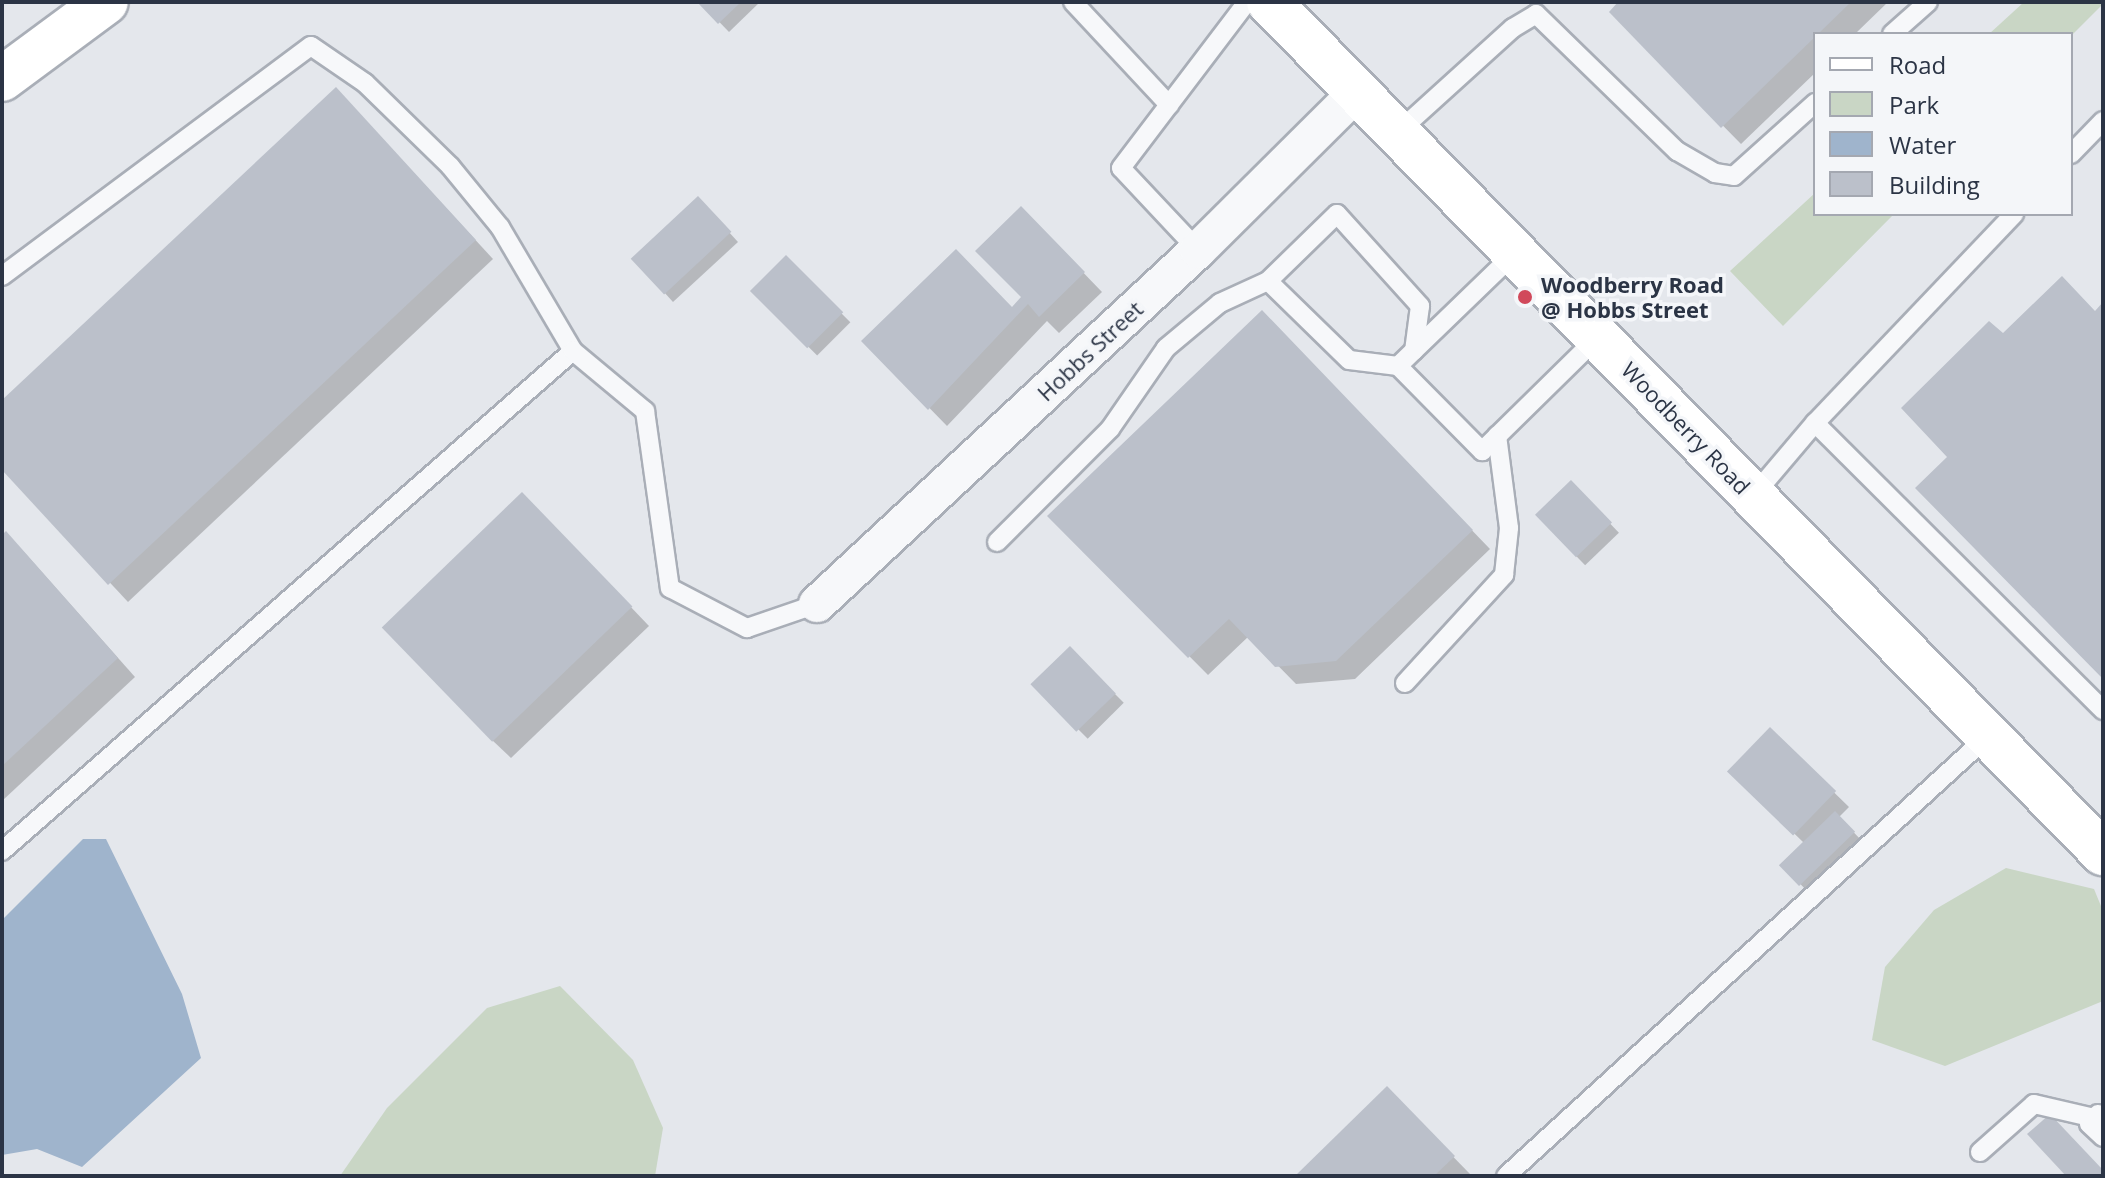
<!DOCTYPE html>
<html>
<head>
<meta charset="utf-8">
<style>
  body { margin:0 }
  #map { position:relative; width:2105px; height:1178px; overflow:hidden; background:#e4e7ec; font-family:"Open Sans",sans-serif }
  div>[style] { position:absolute }
  .green>* { inset:0; background:#c9d6c5 }
  .water>* { inset:0; background:#9fb4cc }
  .shadow>* { inset:0; background:#0003; transform-origin:0 0 }
  .building>* { inset:0; background:#bbc0ca; transform-origin:0 0 }
  .roads { filter:drop-shadow(2px 0 #a9aeb7) drop-shadow(-2px 0 #a9aeb7) drop-shadow(0 2px #a9aeb7) drop-shadow(0 -2px #a9aeb7) }
  .lane>* { height:18px; margin:-9px; padding:0 9px; transform-origin:9px; border-radius:9px; background:#f7f8fa }
  .street>* { height:36px; margin:-18px; padding:0 18px; transform-origin:18px; border-radius:18px; background:#f7f8fa }
  .secondary>* { height:44px; margin:-22px; padding:0 22px; transform-origin:22px; border-radius:22px; background:#fff }
  .highway>* { height:44px; margin:-22px; padding:0 22px; transform-origin:22px; border-radius:22px; background:#fff }
  .dots>* { width:22px; height:22px; translate:-50% -50%; box-sizing:border-box; border:4px solid #f4f6f9; border-radius:50% }
  span { translate:-50% -50%; white-space:nowrap; text-align:center; line-height:1.15; -webkit-text-stroke:7px #f4f6f9; paint-order:stroke }
  .poi-label { font-size:22px; color:#2b3445; font-weight:700 }
  .left { translate:0 -50%; text-align:left }
  .street-label { font-size:22px; color:#2b3445 }
  .frame { position:absolute; inset:0; border:4px solid #2b3445; pointer-events:none }
  .legend { position:absolute; left:1813px; top:32px; width:260px; height:184px; box-sizing:border-box; background:#f4f6f9; border:2px solid #a4a8b1; margin:0; padding:10px 14px; list-style:none; font-size:24px; color:#2b3445 }
  .legend li { display:flex; align-items:center; gap:16px; height:40px }
  .legend b { width:40px; border:2px solid #a4a8b1 }
</style>
</head>
<body>
<div id="map">
  <div class="green">
    <div style="clip-path:polygon(2024px 2px,2103px 2px,2103px 4px,2071px 36px,1989px 34px)"></div>
    <div style="clip-path:polygon(1815px 193px,1815px 214px,1894px 214px,1783px 326px,1730px 271px)"></div>
    <div style="clip-path:polygon(2006px 868px,2094px 889px,2103px 911px,2103px 1001px,1945px 1066px,1872px 1040px,1885px 967px,1934px 910px)"></div>
    <div style="clip-path:polygon(560px 986px,633px 1060px,663px 1128px,655px 1176px,340px 1176px,387px 1108px,487px 1008px)"></div>
  </div>
  <div class="water">
    <div style="clip-path:polygon(83px 839px,106px 839px,182px 994px,201px 1058px,82px 1167px,37px 1149px,2px 1155px,2px 920px)"></div>
  </div>
  <div class="shadow">
    <div style="clip-path:polygon(700px 2px,760px 2px,729px 32px)"></div>
    <div style="clip-path:polygon(1621px 2px,1888px 2px,1855px 34px,1815px 34px,1815px 73px,1741px 144px,1611px 12px)"></div>
    <div style="clip-path:polygon(354px 108px,493px 259px,128px 602px,2px 467px,2px 403px)"></div>
    <div style="clip-path:polygon(707px 208px,738px 242px,673px 302px,633px 258px)"></div>
    <div style="clip-path:polygon(1021px 208px,1102px 292px,1059px 333px,1047px 321px,947px 426px,864px 341px,1012px 309px,1024px 297px)"></div>
    <div style="left:786px;top:258px;width:91px;height:47px;rotate:45deg"></div>
    <div style="clip-path:polygon(1280px 331px,1490px 549px,1355px 679px,1296px 684px,1249px 636px,1208px 675px,1050px 516px)"></div>
    <div style="left:1571px;top:483px;width:69px;height:47px;rotate:46deg"></div>
    <div style="clip-path:polygon(541px 513px,649px 626px,511px 758px,492px 740px)"></div>
    <div style="clip-path:polygon(2px 538px,24px 552px,135px 677px,2px 801px)"></div>
    <div style="left:1070px;top:649px;width:76px;height:51px;rotate:45deg"></div>
    <div style="clip-path:polygon(1770px 730px,1849px 807px,1839px 817px,1863px 842px,1809px 893px,1781px 864px,1804px 843px,1730px 771px)"></div>
    <div style="clip-path:polygon(1387px 1089px,1471px 1175px,1298px 1176px)"></div>
  </div>
  <div class="building">
    <div style="clip-path:polygon(697px 2px,741px 2px,718px 24px)"></div>
    <div style="clip-path:polygon(1618px 2px,1851px 2px,1721px 128px,1609px 12px)"></div>
    <div style="clip-path:polygon(336px 87px,476px 240px,108px 585px,2px 470px,2px 400px)"></div>
    <div style="left:698px;top:196px;width:49px;height:92px;rotate:47deg"></div>
    <div style="clip-path:polygon(1021px 206px,1085px 272px,1039px 317px,1028px 304px,928px 410px,861px 341px,956px 249px,1012px 307px,1021px 297px,975px 251px)"></div>
    <div style="left:786px;top:255px;width:81px;height:51px;rotate:45deg"></div>
    <div style="clip-path:polygon(2062px 276px,2095px 311px,2103px 302px,2103px 679px,1915px 488px,1947px 457px,1901px 408px,1989px 321px,2003px 333px)"></div>
    <div style="clip-path:polygon(1262px 310px,1473px 530px,1336px 661px,1275px 667px,1229px 619px,1188px 658px,1047px 516px)"></div>
    <div style="left:1571px;top:480px;width:59px;height:50px;rotate:46deg"></div>
    <div style="left:522px;top:492px;width:159px;height:195px;rotate:46deg"></div>
    <div style="clip-path:polygon(6px 531px,118px 658px,2px 766px,2px 535px)"></div>
    <div style="left:1070px;top:646px;width:66px;height:55px;rotate:46deg"></div>
    <div style="left:1770px;top:727px;width:92px;height:62px;rotate:44deg"></div>
    <div style="left:1835px;top:811px;width:29px;height:78px;rotate:46deg"></div>
    <div style="clip-path:polygon(1387px 1086px,1455px 1156px,1434px 1176px,1295px 1176px)"></div>
    <div style="clip-path:polygon(2050px 1114px,2103px 1170px,2103px 1176px,2066px 1176px,2027px 1134px)"></div>
  </div>
  <div class="roads">
    <div class="lane">
      <div style="left:1073px;top:2px;width:141px;rotate:47deg"></div>
      <div style="left:1892px;top:34px;width:48px;rotate:-41.6deg"></div>
      <div style="left:1397px;top:133px;width:156px;rotate:-42.2deg"></div>
      <div style="left:1513px;top:28px;width:27px;rotate:-31deg"></div>
      <div style="left:1536px;top:14px;width:197px;rotate:44.2deg"></div>
      <div style="left:1677px;top:151px;width:44px;rotate:30.1deg"></div>
      <div style="left:1715px;top:173px;width:19px;rotate:9deg"></div>
      <div style="left:1734px;top:176px;width:109px;rotate:-42deg"></div>
      <div style="left:2071px;top:154px;width:46px;rotate:-45.9deg"></div>
      <div style="left:1198px;top:250px;width:112px;rotate:-133.2deg"></div>
      <div style="left:1121px;top:168px;width:208px;rotate:-52.8deg"></div>
      <div style="left:1515px;top:253px;width:163px;rotate:136deg"></div>
      <div style="left:1398px;top:366px;width:120px;rotate:45.3deg"></div>
      <div style="left:1482px;top:451px;width:163px;rotate:-44.5deg"></div>
      <div style="left:2px;top:276px;width:385px;rotate:-36.7deg"></div>
      <div style="left:311px;top:46px;width:65px;rotate:34.4deg"></div>
      <div style="left:365px;top:83px;width:119px;rotate:44.3deg"></div>
      <div style="left:450px;top:166px;width:79px;rotate:50.7deg"></div>
      <div style="left:500px;top:227px;width:144px;rotate:59.5deg"></div>
      <div style="left:1398px;top:366px;width:49px;rotate:-173deg"></div>
      <div style="left:1349px;top:360px;width:113px;rotate:-135.7deg"></div>
      <div style="left:1268px;top:281px;width:96px;rotate:-44.2deg"></div>
      <div style="left:1337px;top:214px;width:124px;rotate:47.9deg"></div>
      <div style="left:1420px;top:306px;width:45px;rotate:97.6deg"></div>
      <div style="left:1815px;top:423px;width:407px;rotate:44.9deg"></div>
      <div style="left:1753px;top:496px;width:96px;rotate:-49.7deg"></div>
      <div style="left:1815px;top:423px;width:289px;rotate:-46.4deg"></div>
      <div style="left:997px;top:542px;width:160px;rotate:-45deg"></div>
      <div style="left:1110px;top:429px;width:98px;rotate:-55.3deg"></div>
      <div style="left:1166px;top:348px;width:70px;rotate:-39.8deg"></div>
      <div style="left:1220px;top:303px;width:53px;rotate:-24.6deg"></div>
      <div style="left:1405px;top:683px;width:147px;rotate:-47.5deg"></div>
      <div style="left:1504px;top:575px;width:47px;rotate:-83.9deg"></div>
      <div style="left:1509px;top:528px;width:93px;rotate:-97.4deg"></div>
      <div style="left:2px;top:851px;width:759px;rotate:-41.21deg"></div>
      <div style="left:573px;top:351px;width:94px;rotate:39.8deg"></div>
      <div style="left:645px;top:411px;width:179px;rotate:82deg"></div>
      <div style="left:670px;top:588px;width:87px;rotate:27.5deg"></div>
      <div style="left:747px;top:628px;width:74px;rotate:-18.9deg"></div>
      <div style="left:2098px;top:1114px;width:13px;rotate:132deg"></div>
      <div style="left:2089px;top:1124px;width:19px;rotate:43deg"></div>
      <div style="left:1980px;top:1152px;width:72px;rotate:-41.6deg"></div>
      <div style="left:2034px;top:1104px;width:62px;rotate:13.1deg"></div>
      <div style="left:1506px;top:1176px;width:653px;rotate:-42.39deg"></div>
    </div>
    <div class="street">
      <div style="left:817px;top:604px;width:520px;rotate:-42.9deg"></div>
      <div style="left:1198px;top:250px;width:224px;rotate:-44.8deg"></div>
    </div>
    <div class="secondary">
      <div style="left:1269px;top:2px;width:1192px;rotate:45.58deg"></div>
    </div>
    <div class="highway">
      <div style="left:2px;top:79px;width:129px;rotate:-36.5deg"></div>
    </div>
  </div>
  <div class="dots">
    <div style="left:1525px;top:297px;background:#d1495b"></div>
  </div>
  <div class="poi-label">
    <span class="left" style="left:1541px;top:297px">Woodberry Road<br>@ Hobbs Street</span>
  </div>
  <div class="street-label">
    <span style="left:1090px;top:351px;rotate:-43deg">Hobbs Street</span>
    <span style="left:1686px;top:428px;rotate:46deg">Woodberry Road</span>
  </div>
  <div class="frame"></div>
  <ul class="legend">
  <li><b style="height:10px;background:#fff"></b>Road</li>
  <li><b style="height:22px;background:#c9d6c5"></b>Park</li>
  <li><b style="height:22px;background:#9fb4cc"></b>Water</li>
  <li><b style="height:22px;background:#bbc0ca"></b>Building</li>
  </ul>
</div>
</body>
</html>
